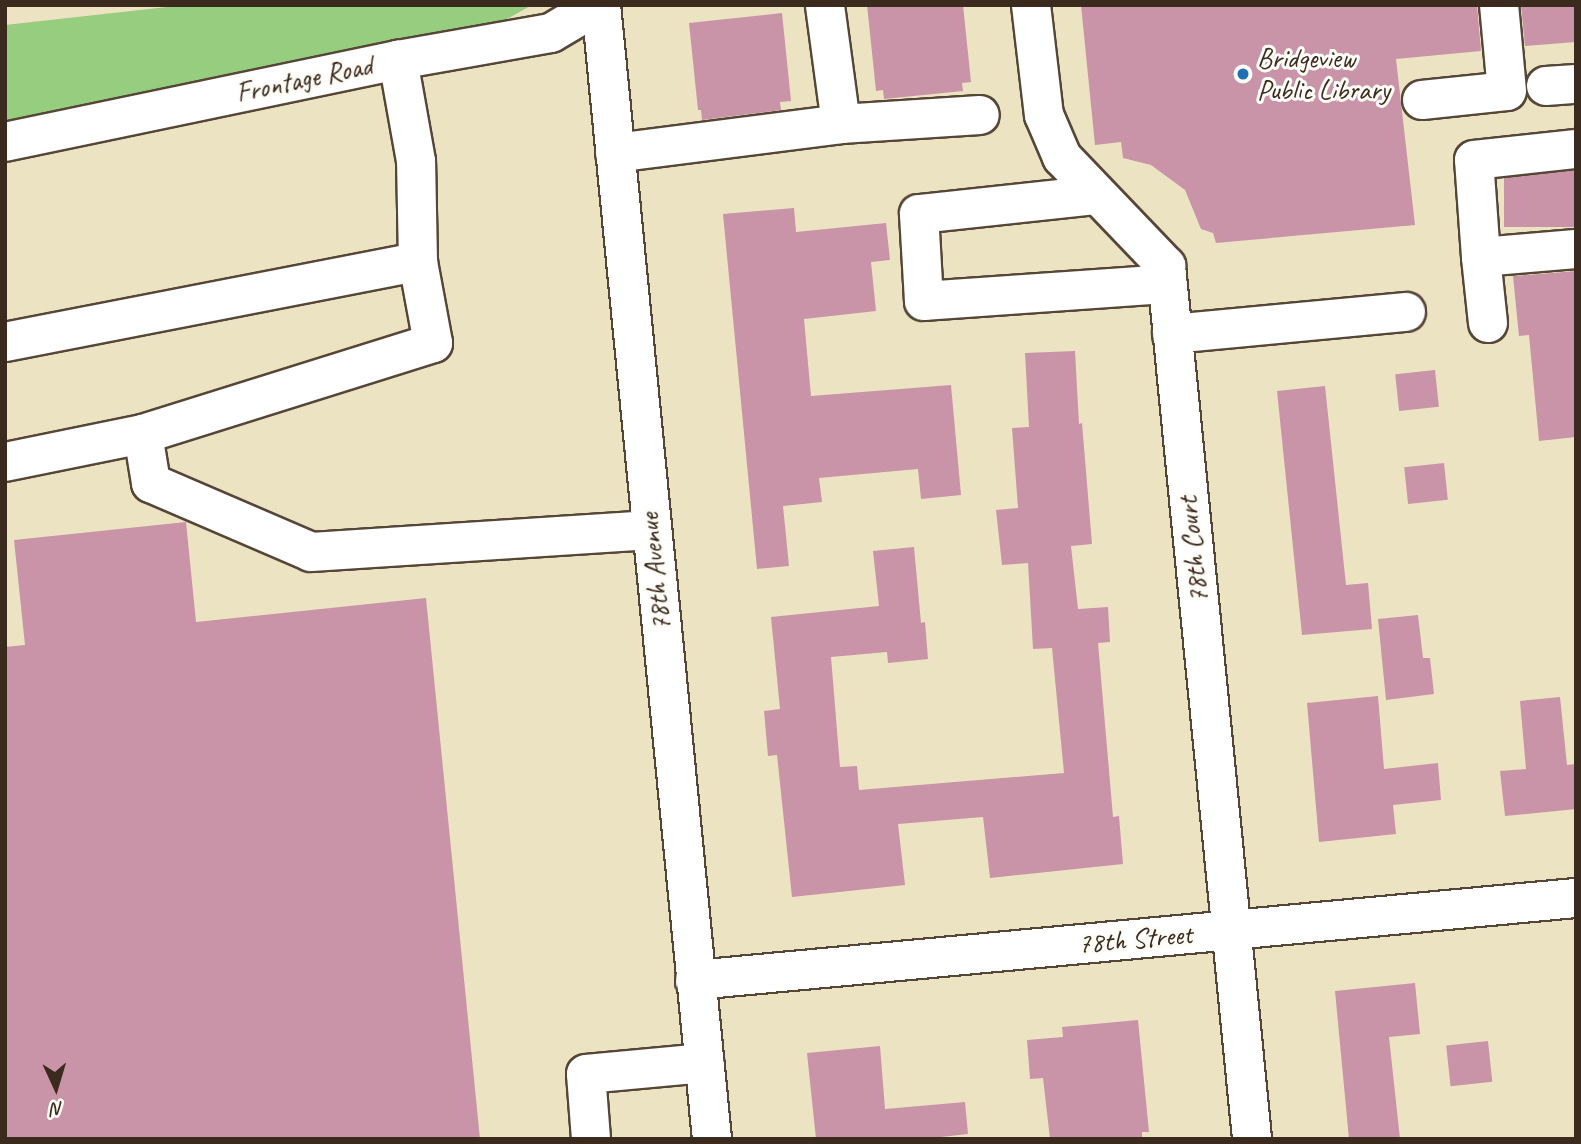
<!DOCTYPE html>
<html>
<head>
<meta charset="utf-8">
<style>
  body { margin:0 }
  #map { position:relative; width:1581px; height:1144px; overflow:hidden; background:#ece3c3; font-family:Caveat,sans-serif }
  div>[style] { position:absolute }
  .green>* { inset:0; background:#97cd7f }
  .building>* { inset:0; background:#c994a7; transform-origin:0 0 }
  .roads { filter:drop-shadow(2px 0 #564637) drop-shadow(-2px 0 #564637) drop-shadow(0 2px #564637) drop-shadow(0 -2px #564637) }
  .minor>* { height:38px; margin:-19px; padding:0 19px; transform-origin:19px; border-radius:19px; background:#fff }
  .dots>* { width:19px; height:19px; translate:-50% -50%; box-sizing:border-box; border:4px solid #fdfcf7; border-radius:50% }
  span { translate:-50% -50%; white-space:nowrap; text-align:center; line-height:1.15; -webkit-text-stroke:6px #fdfcf7; paint-order:stroke }
  .poi-label { font-size:28px; color:#3b2a1e }
  .left { translate:0 -50%; text-align:left }
  .street-label { font-size:28px; color:#3b2a1e }
  .frame { position:absolute; inset:0; border:7px solid #3b2a1e; pointer-events:none }
  .north { position:absolute; left:21px; top:1053px; width:70px; height:70px; -webkit-text-stroke:5px #fdfcf7; paint-order:stroke; rotate:176deg; font-size:19px; font-weight:700; line-height:28px; text-align:center; color:#3b2a1e }
  .north::after { content:''; display:block; margin:auto; width:24px; height:32px; background:#3b2a1e; clip-path:polygon(50% 0,100% 100%,50% 72%,0 100%) }
</style>
</head>
<body>
<div id="map">
  <div class="green">
    <div style="clip-path:polygon(185px 5px,532px 5px,498px 24px,5px 125px,5px 25px)"></div>
  </div>
  <div class="building">
    <div style="clip-path:polygon(867px 5px,963px 5px,971px 82px,962px 83px,963px 91px,884px 99px,883px 90px,876px 91px)"></div>
    <div style="clip-path:polygon(1081px 5px,1477px 5px,1481px 51px,1396px 59px,1415px 225px,1216px 243px,1213px 233px,1201px 229px,1185px 190px,1151px 165px,1123px 158px,1121px 142px,1095px 145px)"></div>
    <div style="clip-path:polygon(1521px 5px,1576px 5px,1576px 42px,1525px 46px)"></div>
    <div style="clip-path:polygon(782px 13px,791px 101px,780px 102px,781px 110px,702px 120px,701px 110px,698px 110px,689px 23px)"></div>
    <div style="left:1576px;top:171px;width:56px;height:72px;rotate:90deg"></div>
    <div style="clip-path:polygon(794px 208px,796px 232px,886px 223px,890px 260px,871px 262px,876px 311px,804px 319px,811px 396px,951px 385px,961px 495px,921px 499px,918px 469px,819px 478px,822px 502px,783px 506px,789px 566px,757px 569px,723px 214px)"></div>
    <div style="clip-path:polygon(1576px 271px,1576px 437px,1539px 441px,1529px 335px,1519px 336px,1513px 276px)"></div>
    <div style="clip-path:polygon(1075px 351px,1079px 424px,1082px 423px,1092px 544px,1071px 546px,1078px 609px,1108px 607px,1110px 642px,1098px 643px,1113px 817px,1119px 816px,1123px 864px,990px 878px,983px 817px,898px 824px,905px 885px,792px 897px,777px 755px,768px 756px,764px 711px,780px 709px,771px 617px,879px 606px,873px 551px,914px 547px,921px 623px,925px 622px,928px 659px,888px 663px,887px 652px,831px 657px,840px 767px,857px 766px,859px 790px,1064px 773px,1052px 648px,1033px 649px,1028px 563px,1002px 565px,996px 510px,1018px 508px,1012px 428px,1029px 427px,1025px 353px)"></div>
    <div style="left:1435px;top:370px;width:37px;height:40px;rotate:84deg"></div>
    <div style="clip-path:polygon(1325px 386px,1346px 585px,1368px 583px,1372px 629px,1302px 635px,1277px 391px)"></div>
    <div style="left:1444px;top:463px;width:37px;height:40px;rotate:84deg"></div>
    <div style="clip-path:polygon(186px 522px,196px 622px,426px 598px,480px 1139px,5px 1139px,5px 647px,25px 645px,14px 540px)"></div>
    <div style="clip-path:polygon(1418px 615px,1423px 658px,1430px 658px,1434px 694px,1386px 700px,1378px 619px)"></div>
    <div style="clip-path:polygon(1378px 696px,1384px 769px,1438px 763px,1441px 800px,1393px 805px,1396px 834px,1319px 842px,1307px 703px)"></div>
    <div style="clip-path:polygon(1560px 697px,1567px 765px,1576px 764px,1576px 809px,1505px 816px,1500px 771px,1526px 769px,1520px 701px)"></div>
    <div style="clip-path:polygon(1415px 983px,1420px 1034px,1389px 1037px,1400px 1139px,1349px 1139px,1335px 991px)"></div>
    <div style="clip-path:polygon(1138px 1020px,1149px 1132px,1142px 1132px,1142px 1139px,1050px 1139px,1043px 1078px,1030px 1079px,1027px 1040px,1063px 1037px,1062px 1027px)"></div>
    <div style="left:1488px;top:1041px;width:41px;height:42px;rotate:84deg"></div>
    <div style="clip-path:polygon(880px 1046px,885px 1109px,965px 1102px,968px 1134px,923px 1139px,816px 1139px,807px 1053px)"></div>
  </div>
  <div class="roads">
    <div class="minor">
      <div style="left:601px;top:5px;width:1139px;rotate:84.41deg"></div>
      <div style="left:1031px;top:5px;width:111px;rotate:83.3deg"></div>
      <div style="left:1044px;top:115px;width:46px;rotate:66.8deg"></div>
      <div style="left:1062px;top:157px;width:151px;rotate:46.3deg"></div>
      <div style="left:1166px;top:266px;width:877px;rotate:84.37deg"></div>
      <div style="left:1546px;top:86px;width:30px;rotate:-4deg"></div>
      <div style="left:1422px;top:100px;width:85px;rotate:-6deg"></div>
      <div style="left:1507px;top:91px;width:86px;rotate:-95.3deg"></div>
      <div style="left:841px;top:124px;width:139px;rotate:-3.7deg"></div>
      <div style="left:5px;top:142px;width:401px;rotate:-11.8deg"></div>
      <div style="left:398px;top:60px;width:155px;rotate:-10deg"></div>
      <div style="left:551px;top:33px;width:55px;rotate:-30.8deg"></div>
      <div style="left:615px;top:153px;width:228px;rotate:-7.3deg"></div>
      <div style="left:841px;top:124px;width:120px;rotate:-97.7deg"></div>
      <div style="left:1097px;top:195px;width:179px;rotate:173.9deg"></div>
      <div style="left:919px;top:214px;width:87px;rotate:86.7deg"></div>
      <div style="left:924px;top:301px;width:244px;rotate:-4deg"></div>
      <div style="left:1481px;top:257px;width:97px;rotate:-94.1deg"></div>
      <div style="left:1474px;top:160px;width:103px;rotate:-6.2deg"></div>
      <div style="left:1488px;top:323px;width:66px;rotate:-96.1deg"></div>
      <div style="left:1481px;top:257px;width:95px;rotate:-4.8deg"></div>
      <div style="left:1172px;top:334px;width:235px;rotate:-5.4deg"></div>
      <div style="left:5px;top:342px;width:421px;rotate:-11deg"></div>
      <div style="left:418px;top:262px;width:101px;rotate:-91.1deg"></div>
      <div style="left:416px;top:161px;width:103px;rotate:-100.1deg"></div>
      <div style="left:143px;top:434px;width:304px;rotate:-17.4deg"></div>
      <div style="left:433px;top:343px;width:82px;rotate:-100.5deg"></div>
      <div style="left:5px;top:462px;width:141px;rotate:-11.5deg"></div>
      <div style="left:143px;top:434px;width:50px;rotate:80.7deg"></div>
      <div style="left:151px;top:483px;width:174px;rotate:23.3deg"></div>
      <div style="left:311px;top:552px;width:341px;rotate:-3.7deg"></div>
      <div style="left:695px;top:980px;width:885px;rotate:-5.32deg"></div>
      <div style="left:591px;top:1139px;width:65px;rotate:-94.4deg"></div>
      <div style="left:586px;top:1074px;width:119px;rotate:-5.3deg"></div>
    </div>
  </div>
  <div class="dots">
    <div style="left:1243px;top:74px;background:#1f6fb2"></div>
  </div>
  <div class="poi-label">
    <span class="left" style="left:1257px;top:74px">Bridgeview<br>Public Library</span>
  </div>
  <div class="street-label">
    <span style="left:304px;top:79px;rotate:-12deg">Frontage Road</span>
    <span style="left:1193px;top:550px;rotate:-96deg">78th Court</span>
    <span style="left:655px;top:572px;rotate:-96deg">78th Avenue</span>
    <span style="left:1135px;top:939px;rotate:-5deg">78th Street</span>
  </div>
  <div class="frame"></div>
  <div class="north">N</div>
</div>
</body>
</html>
